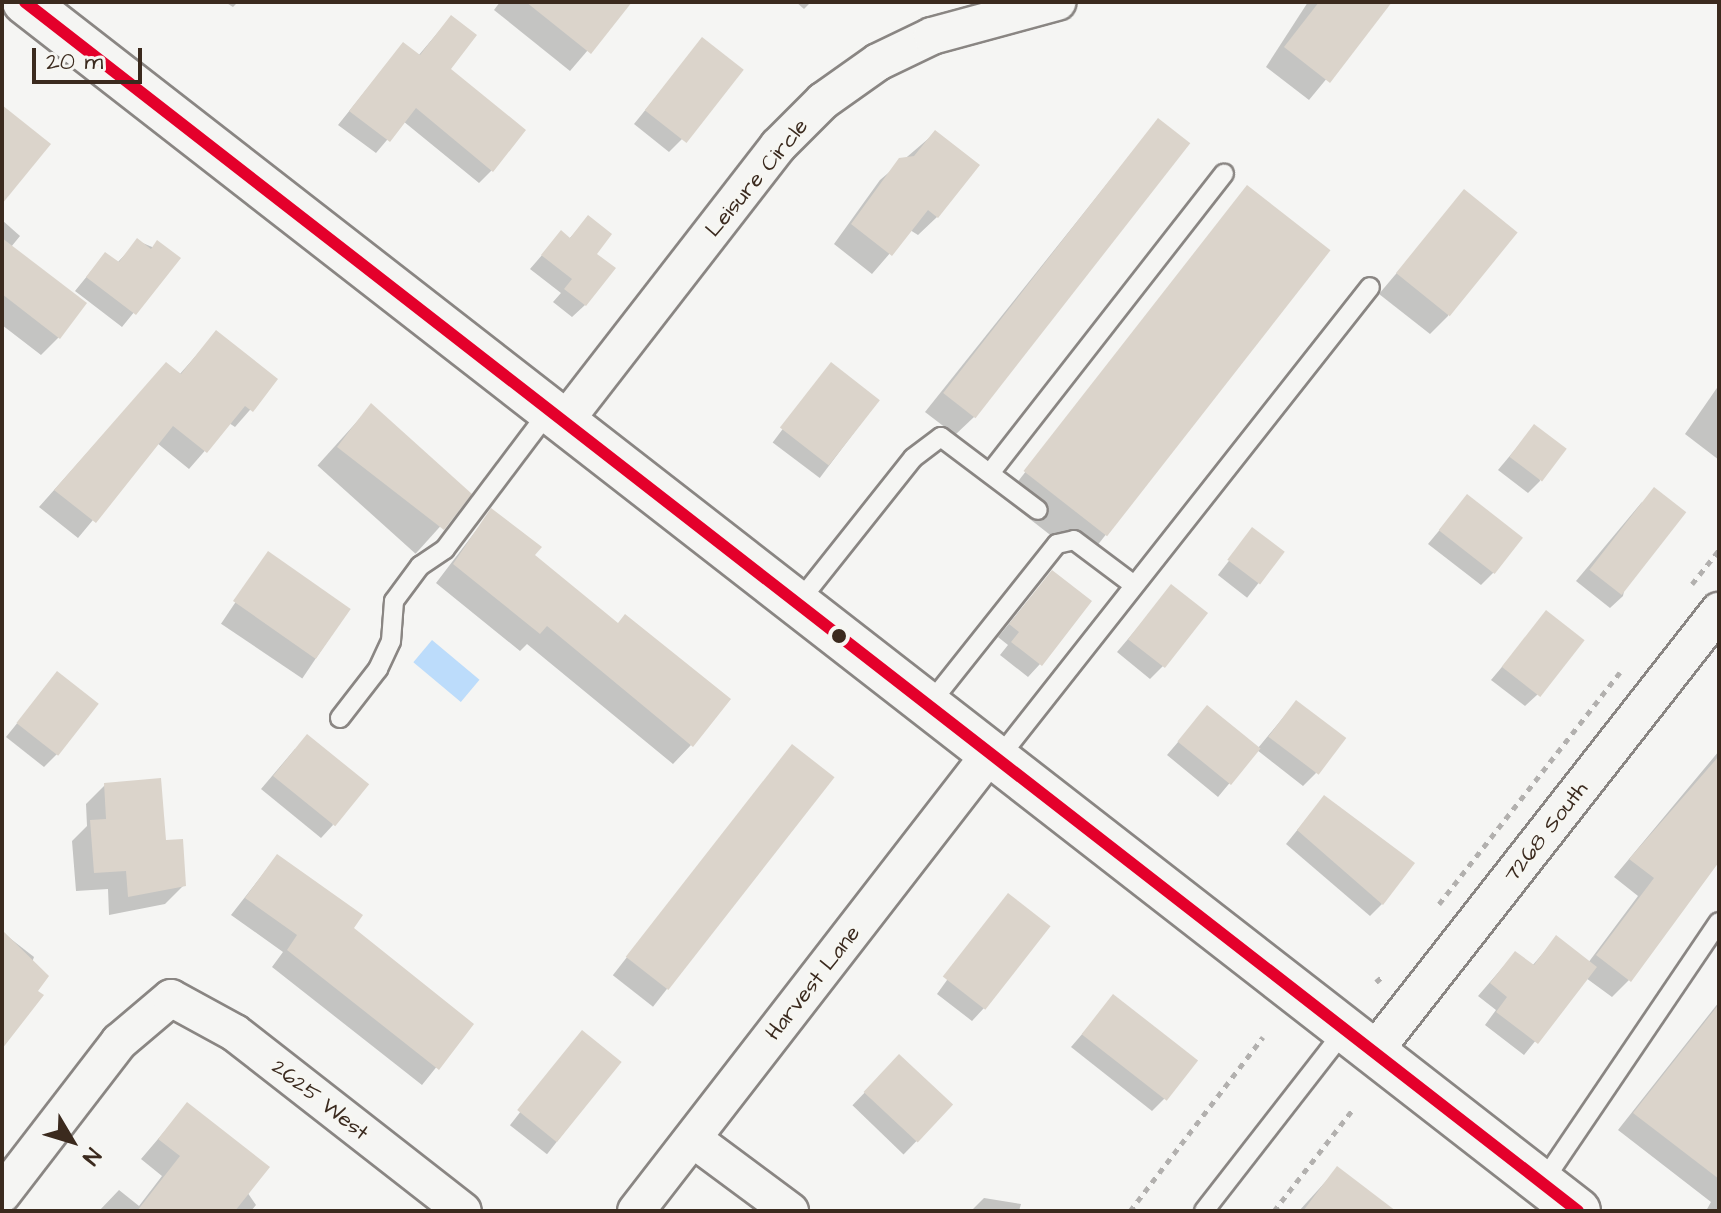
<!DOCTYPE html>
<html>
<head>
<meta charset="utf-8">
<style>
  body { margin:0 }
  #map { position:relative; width:1721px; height:1213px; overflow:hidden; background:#f5f5f3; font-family:"Architects Daughter",sans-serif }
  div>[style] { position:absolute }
  .water>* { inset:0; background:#bcdcfb; transform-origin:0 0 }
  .shadow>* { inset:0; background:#0003; transform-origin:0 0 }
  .building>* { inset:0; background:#dbd4cb; transform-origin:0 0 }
  .path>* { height:5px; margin-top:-2.5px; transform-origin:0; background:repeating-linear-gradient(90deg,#b2b0ae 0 6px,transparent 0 12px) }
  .roads { filter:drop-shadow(2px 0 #8a8683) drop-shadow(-2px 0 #8a8683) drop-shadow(0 2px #8a8683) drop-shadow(0 -2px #8a8683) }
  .service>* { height:18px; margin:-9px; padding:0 9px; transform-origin:9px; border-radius:9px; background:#f5f5f3 }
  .minor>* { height:36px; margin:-18px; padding:0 18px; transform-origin:18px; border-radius:18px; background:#f5f5f3 }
  .secondary>* { height:44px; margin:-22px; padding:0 22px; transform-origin:22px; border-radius:22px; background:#f5f5f3 }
  .bus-1>* { height:12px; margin:-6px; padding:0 6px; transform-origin:6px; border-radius:6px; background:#e4002b }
  .dots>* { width:22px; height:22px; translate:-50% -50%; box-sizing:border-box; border:4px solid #f6f6f2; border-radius:50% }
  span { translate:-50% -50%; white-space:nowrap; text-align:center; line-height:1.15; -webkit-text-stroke:7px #f6f6f2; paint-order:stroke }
  .street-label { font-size:22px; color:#3b2a1e }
  .frame { position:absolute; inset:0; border:4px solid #3b2a1e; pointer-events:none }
  .north { position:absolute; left:32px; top:1101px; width:80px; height:80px; -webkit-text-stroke:6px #f6f6f2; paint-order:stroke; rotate:128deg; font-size:22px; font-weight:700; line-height:32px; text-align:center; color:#3b2a1e }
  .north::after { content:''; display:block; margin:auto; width:28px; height:36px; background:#3b2a1e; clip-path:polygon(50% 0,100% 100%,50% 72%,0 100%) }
  .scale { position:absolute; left:32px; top:48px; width:110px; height:36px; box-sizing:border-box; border:4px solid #3b2a1e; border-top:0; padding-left:10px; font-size:24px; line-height:28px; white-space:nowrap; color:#3b2a1e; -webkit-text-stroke:6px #f6f6f2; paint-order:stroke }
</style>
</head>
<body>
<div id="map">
  <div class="water">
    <div style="left:432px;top:640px;width:62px;height:29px;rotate:40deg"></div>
  </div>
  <div class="shadow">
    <div style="clip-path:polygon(225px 2px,238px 2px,233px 7px)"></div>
    <div style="clip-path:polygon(500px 2px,629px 2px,570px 71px,494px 10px)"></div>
    <div style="clip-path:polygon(796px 2px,811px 2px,804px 9px)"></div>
    <div style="clip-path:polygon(1390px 2px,1309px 100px,1266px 67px,1308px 2px)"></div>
    <div style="clip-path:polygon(451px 17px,448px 70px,492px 170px,479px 183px,403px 121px,376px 153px,338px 125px,403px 44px,418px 56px)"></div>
    <div style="clip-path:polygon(702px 40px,682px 139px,669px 152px,634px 124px)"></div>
    <div style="clip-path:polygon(1158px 120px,974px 417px,955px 435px,925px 412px)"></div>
    <div style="clip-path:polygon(935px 133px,937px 217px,918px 235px,910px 230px,872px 274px,834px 244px,880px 180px)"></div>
    <div style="left:1248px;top:187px;width:102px;height:396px;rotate:38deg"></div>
    <div style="clip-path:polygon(1465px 192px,1448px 316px,1430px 334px,1379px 294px)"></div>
    <div style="clip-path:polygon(588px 218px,594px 254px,585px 305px,572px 317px,553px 302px,561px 293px,530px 269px,561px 233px,569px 239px)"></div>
    <div style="clip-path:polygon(2px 220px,20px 236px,11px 247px,59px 337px,41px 355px,2px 325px)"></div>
    <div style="clip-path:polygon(138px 241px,178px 258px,122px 327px,75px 291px,105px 254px,117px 263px)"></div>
    <div style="clip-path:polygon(216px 333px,276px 380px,235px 427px,229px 423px,189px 469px,157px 443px,78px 538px,39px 507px,150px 382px,179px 375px)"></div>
    <div style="left:831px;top:365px;width:59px;height:97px;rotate:37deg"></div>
    <div style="clip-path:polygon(1719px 385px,1719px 460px,1685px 434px)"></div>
    <div style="left:371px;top:406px;width:132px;height:80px;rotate:42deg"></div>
    <div style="clip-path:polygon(1534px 427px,1540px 481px,1528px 493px,1498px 470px)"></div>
    <div style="clip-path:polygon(1467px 497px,1494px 572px,1481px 585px,1428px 544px)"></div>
    <div style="clip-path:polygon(1642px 502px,1623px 596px,1610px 608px,1576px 581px)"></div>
    <div style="clip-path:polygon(491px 511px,691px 745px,673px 764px,527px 644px,520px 651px,436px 583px)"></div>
    <div style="left:1253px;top:530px;width:37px;height:57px;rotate:38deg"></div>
    <div style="left:268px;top:554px;width:98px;height:84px;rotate:34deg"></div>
    <div style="clip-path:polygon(1052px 572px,1040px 664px,1028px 677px,1000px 655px,1008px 645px,998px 637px)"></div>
    <div style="clip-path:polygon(1172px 587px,1163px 666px,1150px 679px,1117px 652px)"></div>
    <div style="clip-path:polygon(1547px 613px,1538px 694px,1525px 706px,1491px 680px)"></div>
    <div style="clip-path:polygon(57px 674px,57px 754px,44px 767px,6px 737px)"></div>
    <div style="clip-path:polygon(1296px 702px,1316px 773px,1303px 786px,1257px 750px,1218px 797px,1167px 755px,1207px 708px,1258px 748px)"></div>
    <div style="left:792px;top:746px;width:51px;height:291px;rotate:38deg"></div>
    <div style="clip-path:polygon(295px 749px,333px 825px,321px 838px,261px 789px)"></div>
    <div style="clip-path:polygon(1719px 751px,1719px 859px,1629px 980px,1612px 997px,1586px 978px,1524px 1055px,1485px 1025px,1496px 1010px,1478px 996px,1515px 953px,1532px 966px,1556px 938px,1588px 963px,1638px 896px,1614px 877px)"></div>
    <div style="clip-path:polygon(105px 785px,164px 842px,184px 885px,165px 904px,109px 915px,108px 889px,76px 891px,72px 841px,87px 826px,86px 804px)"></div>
    <div style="clip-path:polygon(1324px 797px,1382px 904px,1370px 916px,1286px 844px)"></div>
    <div style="clip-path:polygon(277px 856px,351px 928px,471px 1024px,422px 1085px,272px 967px,283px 952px,231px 915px)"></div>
    <div style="clip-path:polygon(1008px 895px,984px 1008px,972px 1021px,937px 994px)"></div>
    <div style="clip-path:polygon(2px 932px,34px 957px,2px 1043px)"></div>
    <div style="clip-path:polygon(1114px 997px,1165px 1098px,1152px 1111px,1071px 1047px)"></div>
    <div style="clip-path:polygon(1719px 1002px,1719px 1211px,1706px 1211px,1711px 1202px,1618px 1130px)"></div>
    <div style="left:582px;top:1033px;width:47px;height:117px;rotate:38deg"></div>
    <div style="left:899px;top:1057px;width:71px;height:67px;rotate:44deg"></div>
    <div style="clip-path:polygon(187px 1105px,256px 1205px,251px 1211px,99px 1211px,119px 1190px,139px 1206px,162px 1176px,141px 1159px)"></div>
    <div style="clip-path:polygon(1337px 1169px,1392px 1211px,1299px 1211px)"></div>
    <div style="clip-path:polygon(984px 1198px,1021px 1204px,1019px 1211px,971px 1211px)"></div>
  </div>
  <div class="building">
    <div style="clip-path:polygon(526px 2px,632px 2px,591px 54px)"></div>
    <div style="clip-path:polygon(1319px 2px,1392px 2px,1330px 83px,1284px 47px)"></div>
    <div style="clip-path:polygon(451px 15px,477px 35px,451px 69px,526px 130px,493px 172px,416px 108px,390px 142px,349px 111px,403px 42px,420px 55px)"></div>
    <div style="left:702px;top:37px;width:53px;height:93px;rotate:38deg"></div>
    <div style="clip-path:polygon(2px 105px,51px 144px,2px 204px)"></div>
    <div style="left:1158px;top:118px;width:41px;height:349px;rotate:38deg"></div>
    <div style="clip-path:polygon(935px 130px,980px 165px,938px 218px,928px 210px,892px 256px,851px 224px,899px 158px,914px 156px)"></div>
    <div style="left:1247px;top:185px;width:106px;height:363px;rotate:38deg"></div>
    <div style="left:1464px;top:189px;width:69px;height:108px;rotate:39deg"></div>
    <div style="clip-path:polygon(588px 215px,612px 234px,597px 254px,616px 268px,586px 306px,564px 289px,572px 279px,541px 255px,561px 230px,570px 238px)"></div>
    <div style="clip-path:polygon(2px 238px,87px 303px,60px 339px,2px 294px)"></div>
    <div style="clip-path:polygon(137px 238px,151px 249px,157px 240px,181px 258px,136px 315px,86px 277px,105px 252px,119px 262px)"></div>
    <div style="clip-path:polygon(216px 330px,278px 379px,253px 412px,245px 406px,207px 453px,173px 426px,96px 523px,54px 490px,166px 362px,181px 374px)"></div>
    <div style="left:831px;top:362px;width:62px;height:83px;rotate:38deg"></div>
    <div style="clip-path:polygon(371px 403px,472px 494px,444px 530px,337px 447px)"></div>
    <div style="left:1534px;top:424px;width:41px;height:41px;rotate:37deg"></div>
    <div style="left:1654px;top:487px;width:41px;height:105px;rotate:38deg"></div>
    <div style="left:1467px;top:494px;width:71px;height:46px;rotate:38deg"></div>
    <div style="clip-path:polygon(491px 508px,542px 547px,535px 555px,618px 623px,625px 614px,731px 699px,693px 747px,547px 626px,540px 634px,453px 564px)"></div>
    <div style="left:1252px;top:527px;width:41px;height:41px;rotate:37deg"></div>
    <div style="left:268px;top:551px;width:101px;height:61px;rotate:35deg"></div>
    <div style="clip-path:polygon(1052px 570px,1092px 601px,1042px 666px,1011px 642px,1019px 632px,1009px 624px)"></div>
    <div style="left:1171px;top:584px;width:47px;height:70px;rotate:38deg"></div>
    <div style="left:1546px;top:610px;width:49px;height:72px;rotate:38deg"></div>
    <div style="left:57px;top:671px;width:53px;height:66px;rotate:38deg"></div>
    <div style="left:1296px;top:700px;width:63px;height:46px;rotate:37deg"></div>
    <div style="left:1207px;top:705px;width:69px;height:47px;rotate:39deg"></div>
    <div style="left:307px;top:734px;width:80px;height:54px;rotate:39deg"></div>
    <div style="left:792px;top:744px;width:54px;height:270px;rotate:38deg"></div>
    <div style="clip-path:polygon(1719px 756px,1719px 862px,1631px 982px,1596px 955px,1654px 878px,1629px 859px)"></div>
    <div style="clip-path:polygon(161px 778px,166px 840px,183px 839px,186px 886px,128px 897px,126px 871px,94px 873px,90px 820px,106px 819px,104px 783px)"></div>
    <div style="clip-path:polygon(1324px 795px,1415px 863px,1383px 905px,1297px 830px)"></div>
    <div style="clip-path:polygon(277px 854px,363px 915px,354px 928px,474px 1024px,439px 1070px,287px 950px,297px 935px,245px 898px)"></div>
    <div style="left:1008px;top:893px;width:54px;height:106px;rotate:38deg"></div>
    <div style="clip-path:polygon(2px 930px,49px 976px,38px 991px,44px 995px,2px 1049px)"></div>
    <div style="clip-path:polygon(1556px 935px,1597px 967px,1538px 1044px,1496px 1012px,1507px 997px,1490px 983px,1515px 951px,1534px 965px)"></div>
    <div style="left:1113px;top:994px;width:108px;height:51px;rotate:38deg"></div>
    <div style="clip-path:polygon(1719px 1004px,1719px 1179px,1633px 1113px)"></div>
    <div style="left:582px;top:1030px;width:51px;height:103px;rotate:39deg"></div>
    <div style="left:899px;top:1054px;width:74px;height:52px;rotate:43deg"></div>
    <div style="clip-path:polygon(187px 1102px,270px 1167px,235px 1211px,137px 1211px,180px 1156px,158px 1139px)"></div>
    <div style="clip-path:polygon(1337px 1166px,1396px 1211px,1303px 1211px)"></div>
  </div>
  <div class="path">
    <div style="left:1692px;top:584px;width:43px;rotate:-51.5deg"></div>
    <div style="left:1439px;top:904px;width:294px;rotate:-52deg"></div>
    <div style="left:1376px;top:982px;width:11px;rotate:-41deg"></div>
    <div style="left:1130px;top:1211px;width:219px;rotate:-52.6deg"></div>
    <div style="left:1274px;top:1211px;width:130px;rotate:-52.2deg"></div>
  </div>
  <div class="roads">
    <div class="service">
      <div style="left:990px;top:473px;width:380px;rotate:-52deg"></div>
      <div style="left:797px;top:604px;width:186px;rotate:-51.5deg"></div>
      <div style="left:913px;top:458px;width:35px;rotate:-37deg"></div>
      <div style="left:941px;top:437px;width:121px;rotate:37deg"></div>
      <div style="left:928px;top:706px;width:207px;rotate:-51.5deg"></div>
      <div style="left:1057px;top:544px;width:17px;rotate:-13deg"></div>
      <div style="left:1074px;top:540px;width:75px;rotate:36.9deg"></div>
      <div style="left:340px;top:718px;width:62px;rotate:-52.2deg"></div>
      <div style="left:378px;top:669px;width:31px;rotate:-65deg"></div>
      <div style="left:391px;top:641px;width:40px;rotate:-85.7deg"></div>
      <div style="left:394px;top:601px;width:44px;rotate:-53.4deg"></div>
      <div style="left:420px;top:566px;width:30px;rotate:-34deg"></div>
      <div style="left:445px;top:549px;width:173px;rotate:-53deg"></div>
      <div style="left:997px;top:760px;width:602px;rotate:-51.74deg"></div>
      <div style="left:1542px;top:1183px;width:315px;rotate:-55.9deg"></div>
      <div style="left:1204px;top:1211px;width:228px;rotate:-52.1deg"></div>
    </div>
    <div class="minor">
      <div style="left:564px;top:422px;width:349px;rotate:-52.2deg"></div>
      <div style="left:778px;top:146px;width:64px;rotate:-45deg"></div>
      <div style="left:823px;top:101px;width:67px;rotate:-35.3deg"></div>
      <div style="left:878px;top:62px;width:60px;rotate:-25.7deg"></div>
      <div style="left:932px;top:36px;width:130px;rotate:-15.2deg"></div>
      <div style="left:1372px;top:1054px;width:563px;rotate:-51.93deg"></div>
      <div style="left:693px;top:1139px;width:121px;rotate:36.6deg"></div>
      <div style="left:2px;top:1194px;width:192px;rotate:-52.4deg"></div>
      <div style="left:119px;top:1042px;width:68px;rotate:-40.2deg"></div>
      <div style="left:171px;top:998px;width:73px;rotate:28.7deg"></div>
      <div style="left:235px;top:1033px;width:289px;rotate:38deg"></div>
      <div style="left:636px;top:1211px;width:578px;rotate:-52.24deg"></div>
    </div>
    <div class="secondary">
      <div style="left:25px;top:2px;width:1968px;rotate:37.9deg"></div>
    </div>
  </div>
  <div class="bus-1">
    <div style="left:25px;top:2px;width:1968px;rotate:37.9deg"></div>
  </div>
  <div class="dots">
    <div style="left:839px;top:636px;background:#3b2a1e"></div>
  </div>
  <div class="street-label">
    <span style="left:757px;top:178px;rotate:-50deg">Leisure Circle</span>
    <span style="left:1546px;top:832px;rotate:-52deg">7268 South</span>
    <span style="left:813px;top:983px;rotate:-52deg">Harvest Lane</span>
    <span style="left:320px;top:1100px;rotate:38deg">2625 West</span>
  </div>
  <div class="frame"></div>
  <div class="north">N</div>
  <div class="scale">20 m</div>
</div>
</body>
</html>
